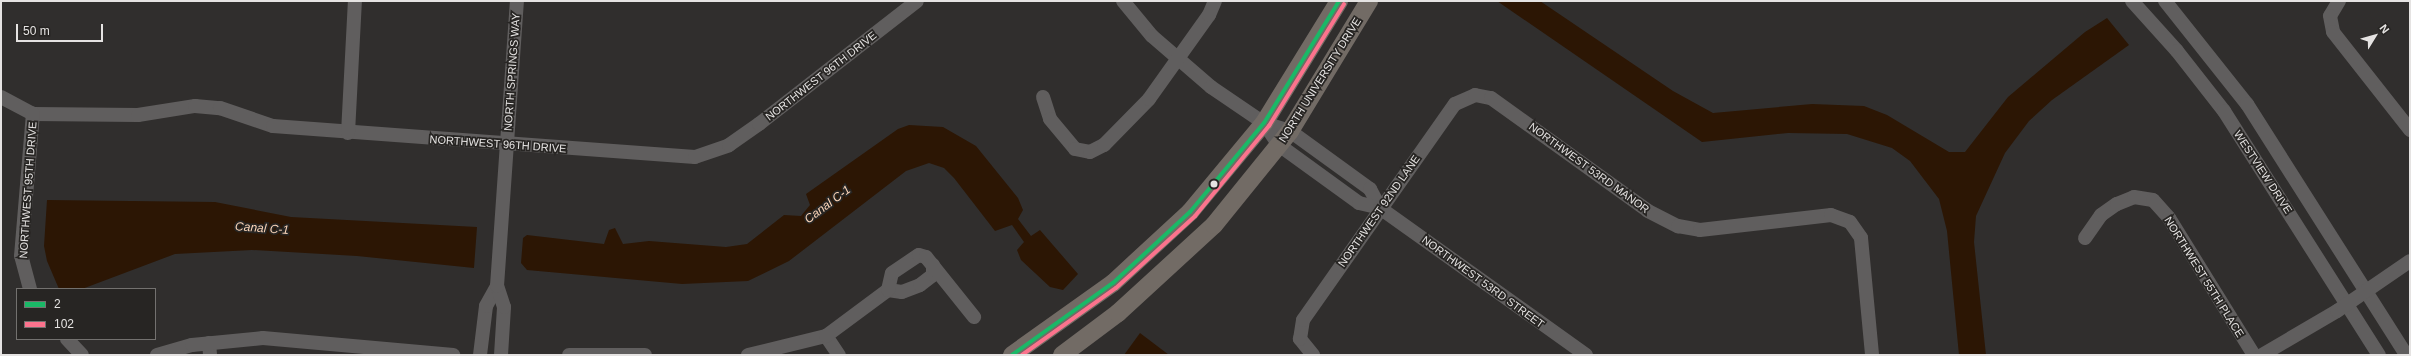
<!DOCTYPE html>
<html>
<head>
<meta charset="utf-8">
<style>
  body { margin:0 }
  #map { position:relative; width:2411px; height:356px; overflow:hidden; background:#302e2d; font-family:Helvetica,sans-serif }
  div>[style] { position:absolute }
  .water>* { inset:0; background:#2c1604 }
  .minor>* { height:14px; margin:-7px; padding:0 7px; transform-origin:7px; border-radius:7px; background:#605e5e }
  .major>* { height:18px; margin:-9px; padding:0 9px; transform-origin:9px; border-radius:9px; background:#726b65 }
  .bus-1>* { height:4px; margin:-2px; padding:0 2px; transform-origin:2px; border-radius:2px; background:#1ab867 }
  .bus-2>* { height:4px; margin:-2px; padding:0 2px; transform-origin:2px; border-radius:2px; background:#fc738d }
  .dots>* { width:11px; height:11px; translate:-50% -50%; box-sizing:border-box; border:2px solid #272523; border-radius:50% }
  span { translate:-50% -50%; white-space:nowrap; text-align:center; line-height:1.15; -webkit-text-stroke:3.5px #272523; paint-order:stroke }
  .street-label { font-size:11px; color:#e5e3e2 }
  .water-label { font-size:12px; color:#fbd5b9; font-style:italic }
  .frame { position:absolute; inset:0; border:2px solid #e5e3e2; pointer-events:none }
  .legend { position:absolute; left:16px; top:288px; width:140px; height:52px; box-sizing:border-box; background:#272523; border:1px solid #73716f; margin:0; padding:5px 7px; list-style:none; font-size:12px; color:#e5e3e2 }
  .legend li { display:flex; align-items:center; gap:8px; height:20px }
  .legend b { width:20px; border:1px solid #73716f }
  .north { position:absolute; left:2355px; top:16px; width:40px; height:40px; -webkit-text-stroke:3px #272523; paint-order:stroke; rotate:53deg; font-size:11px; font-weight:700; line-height:16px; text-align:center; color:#e5e3e2 }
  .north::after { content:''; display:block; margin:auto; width:14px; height:18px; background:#e5e3e2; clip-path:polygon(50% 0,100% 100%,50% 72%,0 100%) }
  .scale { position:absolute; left:16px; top:24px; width:87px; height:18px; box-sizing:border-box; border:2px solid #e5e3e2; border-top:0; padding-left:5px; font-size:12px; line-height:14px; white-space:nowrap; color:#e5e3e2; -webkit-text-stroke:3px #272523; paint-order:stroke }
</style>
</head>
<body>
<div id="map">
  <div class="water">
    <div style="clip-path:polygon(1497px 1px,1540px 1px,1673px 91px,1713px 113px,1812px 104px,1864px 106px,1887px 115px,1949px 152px,1965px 152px,2008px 97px,2085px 32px,2107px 18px,2129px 45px,2052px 100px,2029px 121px,2005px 153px,1976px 216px,1974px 242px,1986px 355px,1959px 355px,1947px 231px,1939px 199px,1910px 161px,1892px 148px,1847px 134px,1788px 133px,1702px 142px)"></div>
    <div style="clip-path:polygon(909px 125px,943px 127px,976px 146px,1018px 198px,1023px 210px,1018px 219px,1031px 236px,1040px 230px,1078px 274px,1063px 290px,1050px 287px,1021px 260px,1017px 250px,1024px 242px,1012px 225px,995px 231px,954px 178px,944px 168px,929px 163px,906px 171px,789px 261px,748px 281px,682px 284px,527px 270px,521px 263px,523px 238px,527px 235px,604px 244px,609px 230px,615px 228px,623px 244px,649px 241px,726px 247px,747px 244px,784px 215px,801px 216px,810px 205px,806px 194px,898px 129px)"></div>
    <div style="clip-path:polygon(47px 200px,215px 202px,291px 217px,477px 227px,474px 268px,357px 256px,252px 250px,175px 254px,82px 289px,59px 289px,47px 261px,44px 246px)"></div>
    <div style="clip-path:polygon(1140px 333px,1169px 355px,1124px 355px)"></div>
  </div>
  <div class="minor">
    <div style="left:1123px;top:1px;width:45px;rotate:50.4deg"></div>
    <div style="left:1152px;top:36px;width:78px;rotate:40.8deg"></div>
    <div style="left:1211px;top:87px;width:64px;rotate:34.2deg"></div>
    <div style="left:1264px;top:123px;width:27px;rotate:17deg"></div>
    <div style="left:1290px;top:131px;width:99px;rotate:35.9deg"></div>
    <div style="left:1370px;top:189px;width:21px;rotate:62deg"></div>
    <div style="left:2132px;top:1px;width:67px;rotate:48deg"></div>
    <div style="left:2177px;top:51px;width:76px;rotate:51.9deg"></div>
    <div style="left:2224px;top:111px;width:289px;rotate:57.6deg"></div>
    <div style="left:2165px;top:1px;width:132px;rotate:51.5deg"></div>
    <div style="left:2247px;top:104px;width:297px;rotate:57.6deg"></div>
    <div style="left:2339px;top:1px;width:17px;rotate:121deg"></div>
    <div style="left:2330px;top:16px;width:16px;rotate:79deg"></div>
    <div style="left:2333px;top:32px;width:125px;rotate:51.8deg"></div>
    <div style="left:1px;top:97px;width:36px;rotate:28deg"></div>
    <div style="left:33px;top:114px;width:105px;rotate:0.5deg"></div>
    <div style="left:138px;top:115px;width:58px;rotate:-9deg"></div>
    <div style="left:195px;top:106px;width:25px;rotate:5deg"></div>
    <div style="left:220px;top:108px;width:56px;rotate:18.8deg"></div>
    <div style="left:273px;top:126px;width:423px;rotate:4.2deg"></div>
    <div style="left:695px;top:157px;width:36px;rotate:-19deg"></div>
    <div style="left:729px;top:145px;width:37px;rotate:-35deg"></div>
    <div style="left:759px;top:124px;width:200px;rotate:-37.9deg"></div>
    <div style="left:1043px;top:97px;width:23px;rotate:72deg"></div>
    <div style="left:1050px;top:119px;width:39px;rotate:50deg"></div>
    <div style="left:1075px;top:149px;width:15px;rotate:11deg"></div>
    <div style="left:1090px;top:152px;width:16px;rotate:-27deg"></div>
    <div style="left:1104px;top:145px;width:64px;rotate:-45.6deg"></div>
    <div style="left:1149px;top:99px;width:103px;rotate:-54.5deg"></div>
    <div style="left:1209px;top:15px;width:15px;rotate:-67deg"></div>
    <div style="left:1264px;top:123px;width:27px;rotate:56deg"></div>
    <div style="left:1279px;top:145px;width:99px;rotate:35.9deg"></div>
    <div style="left:1359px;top:203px;width:22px;rotate:13deg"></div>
    <div style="left:1380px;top:208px;width:253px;rotate:35.5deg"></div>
    <div style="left:348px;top:133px;width:132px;rotate:-87deg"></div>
    <div style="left:2085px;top:238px;width:28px;rotate:-55deg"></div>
    <div style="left:2101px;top:215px;width:19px;rotate:-35deg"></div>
    <div style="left:2117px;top:204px;width:18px;rotate:-22deg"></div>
    <div style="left:2134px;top:197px;width:19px;rotate:9deg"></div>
    <div style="left:2153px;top:200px;width:24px;rotate:48deg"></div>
    <div style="left:2169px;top:218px;width:161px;rotate:58.2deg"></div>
    <div style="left:30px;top:289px;width:34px;rotate:-105deg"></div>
    <div style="left:21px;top:256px;width:143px;rotate:-85.2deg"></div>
    <div style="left:888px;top:290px;width:14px;rotate:8deg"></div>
    <div style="left:902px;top:292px;width:19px;rotate:-21deg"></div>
    <div style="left:920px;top:285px;width:16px;rotate:-38deg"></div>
    <div style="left:933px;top:275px;width:10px;rotate:-90deg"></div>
    <div style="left:826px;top:336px;width:23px;rotate:56deg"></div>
    <div style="left:67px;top:339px;width:22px;rotate:47deg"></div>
    <div style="left:209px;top:343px;width:12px;rotate:85deg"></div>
    <div style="left:157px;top:355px;width:36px;rotate:-16deg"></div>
    <div style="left:192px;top:345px;width:71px;rotate:-5.6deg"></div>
    <div style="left:263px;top:338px;width:191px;rotate:5.1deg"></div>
    <div style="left:480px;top:355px;width:49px;rotate:-83deg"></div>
    <div style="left:486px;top:306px;width:23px;rotate:-61deg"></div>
    <div style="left:501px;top:355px;width:48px;rotate:-86.4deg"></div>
    <div style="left:504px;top:307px;width:22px;rotate:-108deg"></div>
    <div style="left:497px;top:286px;width:286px;rotate:-86deg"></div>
    <div style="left:569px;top:355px;width:76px"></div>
    <div style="left:748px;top:355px;width:80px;rotate:-13.7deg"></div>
    <div style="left:826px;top:336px;width:77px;rotate:-36.6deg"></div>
    <div style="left:888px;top:290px;width:17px;rotate:-77deg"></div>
    <div style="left:892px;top:273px;width:32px;rotate:-34deg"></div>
    <div style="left:919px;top:255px;width:7px;rotate:16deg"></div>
    <div style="left:926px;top:257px;width:77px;rotate:51.3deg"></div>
    <div style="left:1313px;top:355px;width:21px;rotate:-129deg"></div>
    <div style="left:1300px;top:339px;width:19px;rotate:-81deg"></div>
    <div style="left:1303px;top:320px;width:264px;rotate:-54.9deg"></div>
    <div style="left:1455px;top:104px;width:22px;rotate:-24deg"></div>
    <div style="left:1475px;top:95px;width:16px;rotate:11deg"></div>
    <div style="left:1491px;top:98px;width:193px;rotate:35.7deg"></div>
    <div style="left:1648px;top:211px;width:34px;rotate:27deg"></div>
    <div style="left:1678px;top:226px;width:22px;rotate:10deg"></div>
    <div style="left:1700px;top:230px;width:132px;rotate:-6.5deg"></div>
    <div style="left:1831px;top:215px;width:20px;rotate:20deg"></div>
    <div style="left:1850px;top:222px;width:19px;rotate:55deg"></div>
    <div style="left:1861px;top:238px;width:118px;rotate:84.6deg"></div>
    <div style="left:2262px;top:355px;width:87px;rotate:-30.4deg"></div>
    <div style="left:2337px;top:311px;width:88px;rotate:-34.4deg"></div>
  </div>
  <div class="major">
    <div style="left:1012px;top:355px;width:124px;rotate:-35.5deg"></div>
    <div style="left:1113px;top:283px;width:105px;rotate:-42.7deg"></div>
    <div style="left:1190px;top:212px;width:116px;rotate:-50.3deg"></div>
    <div style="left:1264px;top:123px;width:143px;rotate:-58.4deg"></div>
    <div style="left:1062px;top:355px;width:70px;rotate:-36.9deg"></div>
    <div style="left:1118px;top:313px;width:130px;rotate:-42.5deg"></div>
    <div style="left:1214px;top:225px;width:121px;rotate:-51deg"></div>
    <div style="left:1290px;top:131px;width:152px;rotate:-58.7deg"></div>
  </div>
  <div class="bus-1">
    <div style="left:1012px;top:355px;width:124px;rotate:-35.5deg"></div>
    <div style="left:1113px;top:283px;width:105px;rotate:-42.7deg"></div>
    <div style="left:1190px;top:212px;width:116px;rotate:-50.3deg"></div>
    <div style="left:1264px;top:123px;width:143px;rotate:-58.4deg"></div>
  </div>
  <div class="bus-2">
    <div style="left:1022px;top:355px;width:115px;rotate:-35.5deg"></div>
    <div style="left:1116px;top:288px;width:107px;rotate:-42.3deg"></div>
    <div style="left:1195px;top:216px;width:117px;rotate:-50.6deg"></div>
    <div style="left:1269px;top:126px;width:143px;rotate:-58.4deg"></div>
  </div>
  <div class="dots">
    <div style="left:1214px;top:184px;background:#e5e3e2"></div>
  </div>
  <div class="street-label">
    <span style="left:512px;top:72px;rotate:-86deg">NORTH SPRINGS WAY</span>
    <span style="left:821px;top:76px;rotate:-38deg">NORTHWEST 96TH DRIVE</span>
    <span style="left:1320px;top:80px;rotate:-58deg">NORTH UNIVERSITY DRIVE</span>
    <span style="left:498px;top:144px;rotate:4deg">NORTHWEST 96TH DRIVE</span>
    <span style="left:1589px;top:168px;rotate:36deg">NORTHWEST 53RD MANOR</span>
    <span style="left:2263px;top:172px;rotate:57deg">WESTVIEW DRIVE</span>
    <span style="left:28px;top:190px;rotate:-86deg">NORTHWEST 95TH DRIVE</span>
    <span style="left:1379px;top:211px;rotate:-55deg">NORTHWEST 92ND LANE</span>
    <span style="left:2204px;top:277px;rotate:58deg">NORTHWEST 55TH PLACE</span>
    <span style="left:1483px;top:282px;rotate:36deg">NORTHWEST 53RD STREET</span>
  </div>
  <div class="water-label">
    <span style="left:828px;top:205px;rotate:-37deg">Canal C-1</span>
    <span style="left:262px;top:229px;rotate:4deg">Canal C-1</span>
  </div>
  <div class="frame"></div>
  <ul class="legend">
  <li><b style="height:5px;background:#1ab867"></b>2</li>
  <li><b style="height:5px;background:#fc738d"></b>102</li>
  </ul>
  <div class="north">N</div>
  <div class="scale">50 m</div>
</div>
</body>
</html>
